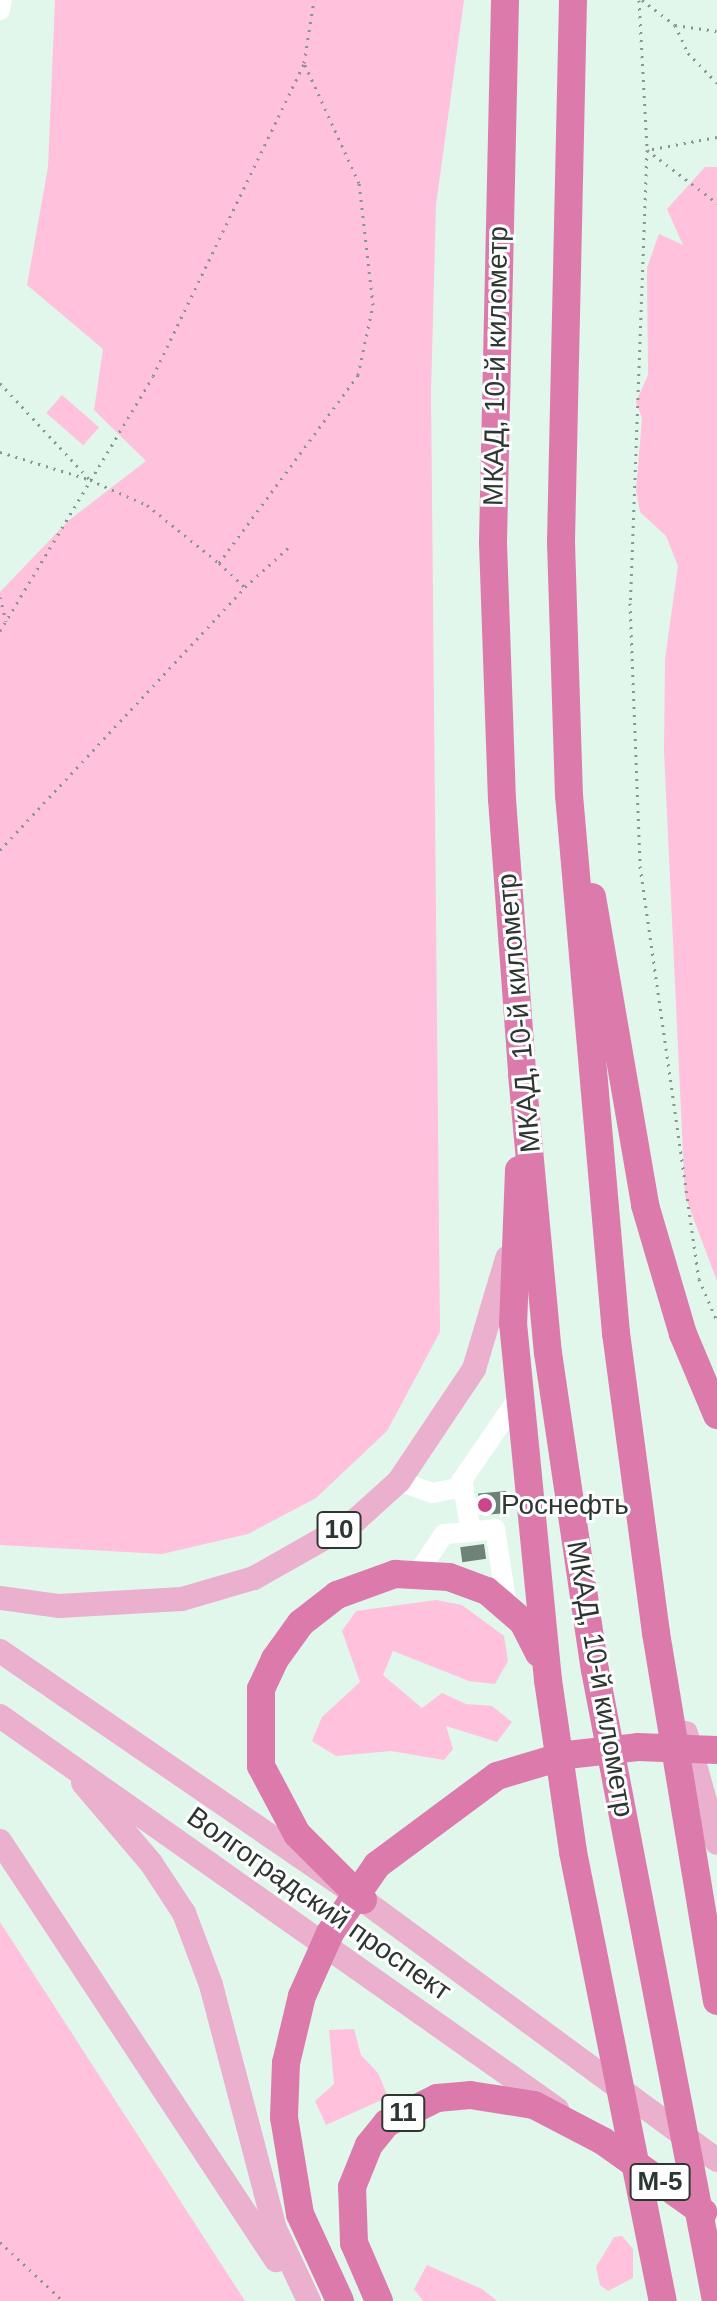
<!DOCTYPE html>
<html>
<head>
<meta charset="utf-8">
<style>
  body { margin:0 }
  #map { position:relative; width:717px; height:2301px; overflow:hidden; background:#e2f7eb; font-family:Arial,sans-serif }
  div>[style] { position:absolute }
  .green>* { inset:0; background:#ffc1dc; transform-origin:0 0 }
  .building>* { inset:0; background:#6f8278; transform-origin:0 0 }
  .path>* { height:3px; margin-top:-1.5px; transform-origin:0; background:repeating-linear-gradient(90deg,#88968e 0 2px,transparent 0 8px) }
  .minor>* { height:20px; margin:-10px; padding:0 10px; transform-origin:10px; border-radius:10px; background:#fff }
  .major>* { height:24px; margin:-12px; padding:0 12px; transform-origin:12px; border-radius:12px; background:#eab0cd }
  .highway>* { height:28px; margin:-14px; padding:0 14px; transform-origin:14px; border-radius:14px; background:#dc7bab }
  .dots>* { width:22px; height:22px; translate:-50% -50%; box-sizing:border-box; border:4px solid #fefefe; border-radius:50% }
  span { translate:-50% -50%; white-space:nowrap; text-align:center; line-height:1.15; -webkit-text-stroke:6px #fefefe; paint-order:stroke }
  .shield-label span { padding:2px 6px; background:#fefefe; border:2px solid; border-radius:6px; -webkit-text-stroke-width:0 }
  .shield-label { font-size:26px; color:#2e3632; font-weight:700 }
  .street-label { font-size:28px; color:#2e3632 }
  .poi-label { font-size:28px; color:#2e3632 }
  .left { translate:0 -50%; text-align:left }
</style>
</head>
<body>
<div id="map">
  <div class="green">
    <div style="clip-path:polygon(55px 0,464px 0,436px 205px,431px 393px,440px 1332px,387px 1431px,316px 1498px,248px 1534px,162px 1554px,0 1545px,0 592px,68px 521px,146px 461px,94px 410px,103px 349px,27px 285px,48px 167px)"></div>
    <div style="clip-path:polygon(705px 167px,717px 167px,717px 1281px,685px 1196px,664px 751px,665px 659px,678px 566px,666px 536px,640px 512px,636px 490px,642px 418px,636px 402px,648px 375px,647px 268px,659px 234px,683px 245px,667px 209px)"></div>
    <div style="left:62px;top:395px;width:49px;height:24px;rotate:41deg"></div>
    <div style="clip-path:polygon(436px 1600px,462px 1605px,504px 1636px,508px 1661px,495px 1684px,469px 1681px,393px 1651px,383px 1675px,422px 1708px,442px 1693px,466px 1704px,492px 1706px,512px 1722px,497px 1742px,446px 1726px,453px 1749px,444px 1760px,391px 1751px,336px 1756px,312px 1741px,322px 1717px,360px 1682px,342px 1631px,356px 1611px)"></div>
    <div style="clip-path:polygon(0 1922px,245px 2301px,0 2301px)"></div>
    <div style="clip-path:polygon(354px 2029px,361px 2055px,378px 2073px,388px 2097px,326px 2125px,315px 2101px,334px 2084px,329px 2030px)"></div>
    <div style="clip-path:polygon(622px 2236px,633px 2249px,633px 2278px,608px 2291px,600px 2285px,596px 2267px,614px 2237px)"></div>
    <div style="clip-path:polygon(427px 2265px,482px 2289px,497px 2301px,423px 2301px,414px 2289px)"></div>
  </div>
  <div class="building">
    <div style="left:506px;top:1491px;width:22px;height:28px;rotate:85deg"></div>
    <div style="left:484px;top:1544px;width:15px;height:24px;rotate:82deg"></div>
  </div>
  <div class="path">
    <div style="left:639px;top:0;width:150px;rotate:86.9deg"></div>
    <div style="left:647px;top:150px;width:453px;rotate:92.1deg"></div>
    <div style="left:630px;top:603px;width:263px;rotate:87.8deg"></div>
    <div style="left:640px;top:866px;width:417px;rotate:81.9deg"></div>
    <div style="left:699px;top:1279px;width:46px;rotate:66.8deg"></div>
    <div style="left:642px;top:0;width:41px;rotate:37.1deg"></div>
    <div style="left:675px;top:25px;width:31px;rotate:65deg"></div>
    <div style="left:688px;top:53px;width:42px;rotate:46deg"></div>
    <div style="left:675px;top:25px;width:42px;rotate:8.1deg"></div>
    <div style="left:717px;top:137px;width:71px;rotate:169.5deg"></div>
    <div style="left:647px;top:150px;width:88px;rotate:37.1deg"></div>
    <div style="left:0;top:383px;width:132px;rotate:47.1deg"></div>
    <div style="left:90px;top:480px;width:62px;rotate:23.7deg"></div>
    <div style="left:147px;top:505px;width:92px;rotate:38.9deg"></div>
    <div style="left:219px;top:563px;width:234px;rotate:-53.5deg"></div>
    <div style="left:358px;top:375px;width:72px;rotate:-77.9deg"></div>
    <div style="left:373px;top:305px;width:123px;rotate:-96.5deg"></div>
    <div style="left:359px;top:183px;width:132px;rotate:-114.6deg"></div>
    <div style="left:0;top:452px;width:92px;rotate:17.1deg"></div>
    <div style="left:219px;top:563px;width:35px;rotate:43deg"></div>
    <div style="left:245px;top:587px;width:59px;rotate:-42.3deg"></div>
    <div style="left:0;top:597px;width:25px;rotate:76deg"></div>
    <div style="left:0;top:631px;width:297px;rotate:-59deg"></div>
    <div style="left:153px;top:376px;width:348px;rotate:-64.2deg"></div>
    <div style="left:304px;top:63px;width:64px;rotate:-81deg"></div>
    <div style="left:0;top:850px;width:359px;rotate:-47deg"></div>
    <div style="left:0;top:2242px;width:86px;rotate:43.1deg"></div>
  </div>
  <div class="minor">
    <div style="left:0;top:10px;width:10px;rotate:-79deg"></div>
    <div style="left:399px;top:1481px;width:35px;rotate:20deg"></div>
    <div style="left:432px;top:1493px;width:32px;rotate:-11deg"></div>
    <div style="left:417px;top:1574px;width:48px;rotate:-56deg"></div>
    <div style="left:444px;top:1534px;width:27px;rotate:-4deg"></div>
    <div style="left:507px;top:1607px;width:79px;rotate:-98.7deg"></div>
    <div style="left:495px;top:1529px;width:24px;rotate:173deg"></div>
    <div style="left:471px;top:1532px;width:53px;rotate:-99.8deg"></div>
    <div style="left:462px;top:1480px;width:101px;rotate:-55.5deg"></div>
  </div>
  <div class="major">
    <div style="left:0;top:1598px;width:60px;rotate:7.7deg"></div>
    <div style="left:59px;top:1606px;width:123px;rotate:-3.3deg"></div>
    <div style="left:182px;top:1599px;width:75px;rotate:-16.3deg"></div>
    <div style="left:254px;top:1578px;width:117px;rotate:-29.6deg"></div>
    <div style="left:356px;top:1520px;width:58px;rotate:-42.2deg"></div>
    <div style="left:399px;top:1481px;width:135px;rotate:-56.2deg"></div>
    <div style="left:474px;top:1369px;width:116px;rotate:-73.4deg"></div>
    <div style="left:0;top:1651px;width:440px;rotate:34.4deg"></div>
    <div style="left:363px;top:1900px;width:439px;rotate:36.3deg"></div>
    <div style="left:0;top:1716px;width:682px;rotate:35.21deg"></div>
    <div style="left:686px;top:1733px;width:114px;rotate:74.3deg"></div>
    <div style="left:83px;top:1783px;width:105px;rotate:49.6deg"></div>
    <div style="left:151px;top:1863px;width:60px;rotate:56.6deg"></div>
    <div style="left:184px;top:1913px;width:77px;rotate:69.4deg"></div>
    <div style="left:211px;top:1985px;width:252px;rotate:75.3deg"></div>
    <div style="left:275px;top:2229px;width:80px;rotate:64.7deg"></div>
    <div style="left:0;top:1841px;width:502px;rotate:56.63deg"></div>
  </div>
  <div class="highway">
    <div style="left:505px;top:0;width:543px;rotate:91.27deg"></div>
    <div style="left:493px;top:543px;width:256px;rotate:88deg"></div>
    <div style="left:502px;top:799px;width:276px;rotate:85.8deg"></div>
    <div style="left:522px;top:1074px;width:280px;rotate:84.7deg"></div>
    <div style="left:548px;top:1353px;width:320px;rotate:81.6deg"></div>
    <div style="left:595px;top:1670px;width:642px;rotate:79.14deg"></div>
    <div style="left:573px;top:0;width:542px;rotate:91.27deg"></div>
    <div style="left:561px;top:542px;width:253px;rotate:88.2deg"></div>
    <div style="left:569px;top:795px;width:540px;rotate:85.01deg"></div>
    <div style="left:616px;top:1333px;width:303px;rotate:82.4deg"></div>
    <div style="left:656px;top:1633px;width:373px;rotate:80.6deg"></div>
    <div style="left:592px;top:897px;width:313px;rotate:80.2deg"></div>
    <div style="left:645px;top:1205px;width:134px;rotate:73.6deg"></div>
    <div style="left:683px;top:1334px;width:88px;rotate:67.2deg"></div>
    <div style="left:519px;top:1170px;width:153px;rotate:92.2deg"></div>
    <div style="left:513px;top:1323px;width:359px;rotate:84.4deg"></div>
    <div style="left:548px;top:1680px;width:174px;rotate:81.7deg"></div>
    <div style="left:573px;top:1852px;width:458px;rotate:78.7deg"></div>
    <div style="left:363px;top:1900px;width:93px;rotate:-135deg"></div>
    <div style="left:297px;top:1834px;width:77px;rotate:-117.9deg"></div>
    <div style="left:261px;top:1766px;width:77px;rotate:-90deg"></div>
    <div style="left:261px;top:1689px;width:33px;rotate:-65deg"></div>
    <div style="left:275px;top:1659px;width:44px;rotate:-54.2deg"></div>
    <div style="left:301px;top:1623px;width:46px;rotate:-37.9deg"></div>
    <div style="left:337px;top:1595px;width:62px;rotate:-19.9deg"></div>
    <div style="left:395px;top:1574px;width:54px;rotate:3.2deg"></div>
    <div style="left:449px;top:1577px;width:40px;rotate:20.2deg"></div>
    <div style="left:487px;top:1591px;width:48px;rotate:40.7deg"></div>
    <div style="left:523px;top:1622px;width:35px;rotate:63deg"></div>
    <div style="left:340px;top:2301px;width:96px;rotate:-114.7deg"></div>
    <div style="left:300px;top:2214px;width:98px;rotate:-99.4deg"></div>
    <div style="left:284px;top:2117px;width:54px;rotate:-87.9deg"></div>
    <div style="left:286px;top:2063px;width:69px;rotate:-76.6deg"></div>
    <div style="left:302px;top:1996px;width:69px;rotate:-66deg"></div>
    <div style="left:330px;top:1933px;width:83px;rotate:-55.3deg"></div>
    <div style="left:377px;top:1865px;width:149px;rotate:-36.6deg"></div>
    <div style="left:497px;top:1776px;width:73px;rotate:-16.7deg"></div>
    <div style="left:567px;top:1755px;width:71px;rotate:-6.4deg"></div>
    <div style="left:638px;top:1747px;width:79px;rotate:2.2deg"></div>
    <div style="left:379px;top:2301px;width:63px;rotate:-113.3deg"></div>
    <div style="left:354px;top:2243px;width:56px;rotate:-92deg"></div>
    <div style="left:352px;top:2187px;width:45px;rotate:-68deg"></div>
    <div style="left:369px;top:2145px;width:28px;rotate:-51deg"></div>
    <div style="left:387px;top:2123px;width:56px;rotate:-26.6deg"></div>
    <div style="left:437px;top:2098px;width:33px;rotate:-5deg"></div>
    <div style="left:470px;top:2095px;width:65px;rotate:8.9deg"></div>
    <div style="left:534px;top:2105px;width:78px;rotate:27.6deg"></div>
    <div style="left:603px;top:2141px;width:123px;rotate:35.4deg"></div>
  </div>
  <div class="dots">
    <div style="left:485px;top:1505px;background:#c9468d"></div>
  </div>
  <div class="shield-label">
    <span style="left:339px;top:1530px">10</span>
    <span style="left:403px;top:2113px">11</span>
    <span style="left:660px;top:2182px">М-5</span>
  </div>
  <div class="street-label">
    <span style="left:496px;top:366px;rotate:-89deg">МКАД, 10-й километр</span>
    <span style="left:519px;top:1013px;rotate:-95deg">МКАД, 10-й километр</span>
    <span style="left:600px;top:1679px;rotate:80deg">МКАД, 10-й километр</span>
    <span style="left:319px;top:1904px;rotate:35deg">Волгоградский проспект</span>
  </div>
  <div class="poi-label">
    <span class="left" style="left:501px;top:1505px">Роснефть</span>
  </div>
</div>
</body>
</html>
